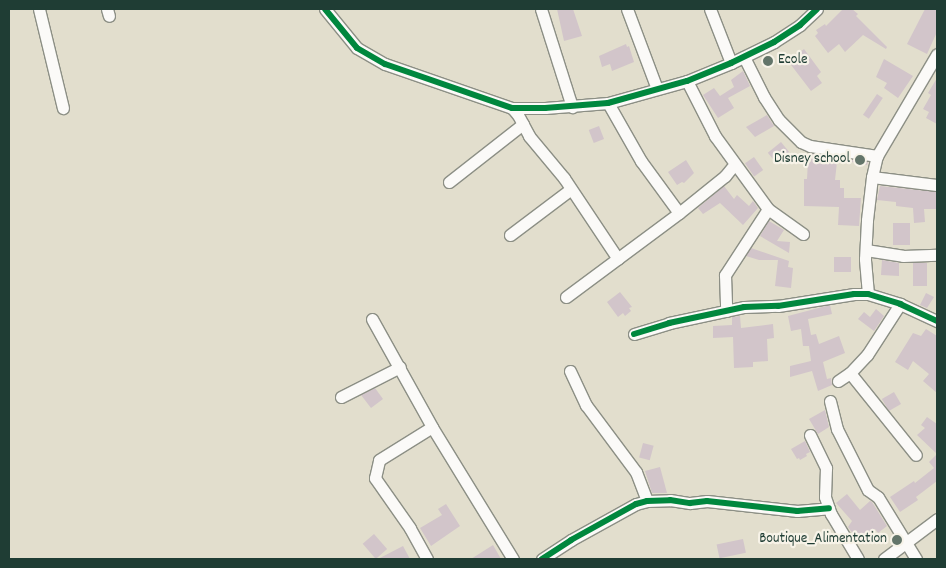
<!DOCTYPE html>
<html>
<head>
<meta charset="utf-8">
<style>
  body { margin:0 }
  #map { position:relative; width:946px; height:568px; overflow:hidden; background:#e2decd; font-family:Dekko,sans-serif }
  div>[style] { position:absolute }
  .building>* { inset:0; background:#d2c5ca; transform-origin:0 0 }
  .roads { filter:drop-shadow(1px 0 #8c8f85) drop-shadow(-1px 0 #8c8f85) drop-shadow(0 1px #8c8f85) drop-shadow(0 -1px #8c8f85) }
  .minor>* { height:11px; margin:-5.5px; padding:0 5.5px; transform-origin:5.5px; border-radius:5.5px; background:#fbfaf8 }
  .cycleway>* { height:6px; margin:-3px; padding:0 3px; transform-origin:3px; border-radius:3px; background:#00873e }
  .dots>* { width:14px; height:14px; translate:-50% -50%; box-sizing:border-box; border:2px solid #f7f3e8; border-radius:50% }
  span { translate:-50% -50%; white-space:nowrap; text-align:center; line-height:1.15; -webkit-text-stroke:4.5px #f7f3e8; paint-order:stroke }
  .poi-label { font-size:15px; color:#1f3d34 }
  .left { translate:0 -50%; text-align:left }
  .right { translate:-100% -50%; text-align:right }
  .frame { position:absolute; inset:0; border:10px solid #1f3d34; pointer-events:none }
</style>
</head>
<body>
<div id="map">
  <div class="building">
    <div style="clip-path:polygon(557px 9px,573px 9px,582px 36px,564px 41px)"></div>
    <div style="clip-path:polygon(843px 9px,852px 9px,858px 14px,856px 16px,887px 47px,886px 49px,863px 35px,845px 52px,839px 44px,828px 53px,815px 36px,818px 33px,816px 30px,825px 24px,826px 26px)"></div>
    <div style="clip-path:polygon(925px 9px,937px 9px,937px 32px,927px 54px,907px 44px)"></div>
    <div style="clip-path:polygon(626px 44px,627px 47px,629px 46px,634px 62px,612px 71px,610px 64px,602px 67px,599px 56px)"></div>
    <div style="clip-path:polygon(804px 49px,821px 72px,817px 76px,822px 83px,811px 91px,788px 61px)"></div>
    <div style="clip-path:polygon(884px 59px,913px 76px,898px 98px,884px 88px,887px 83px,876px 77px)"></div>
    <div style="clip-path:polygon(743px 71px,750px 86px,728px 98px,734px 108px,718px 118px,703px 95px,714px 88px,720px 96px,734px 87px,731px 80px)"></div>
    <div style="clip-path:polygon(937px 78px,937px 124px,926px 118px,929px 112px,923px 109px,931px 95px,928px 93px)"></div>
    <div style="left:877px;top:94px;width:7px;height:25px;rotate:34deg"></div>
    <div style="clip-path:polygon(767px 115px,774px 126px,755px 137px,746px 127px)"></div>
    <div style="left:599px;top:126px;width:14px;height:11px;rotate:69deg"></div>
    <div style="left:781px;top:142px;width:13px;height:17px;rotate:51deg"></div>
    <div style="clip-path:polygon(812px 154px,868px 162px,867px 165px,846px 161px,837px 162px,835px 180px,840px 180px,840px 188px,844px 188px,844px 198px,861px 198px,859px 226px,838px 225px,839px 207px,804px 206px,804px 179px,807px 179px,808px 161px,811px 162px)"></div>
    <div style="left:754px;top:157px;width:16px;height:11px;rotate:55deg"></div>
    <div style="clip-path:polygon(686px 160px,694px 173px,684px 183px,682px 182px,677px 185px,668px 172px)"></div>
    <div style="clip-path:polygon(724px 186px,734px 199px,737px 195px,749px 206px,753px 201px,758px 208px,743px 225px,720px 203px,703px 214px,698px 208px)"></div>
    <div style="clip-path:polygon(880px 186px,937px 192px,937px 209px,924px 209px,925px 222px,914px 223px,913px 208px,896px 206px,896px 202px,877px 200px)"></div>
    <div style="clip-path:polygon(769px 221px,784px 230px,777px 241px,790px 242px,789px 253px,760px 236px)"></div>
    <div style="left:893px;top:223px;width:17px;height:22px"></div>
    <div style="clip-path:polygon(751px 248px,789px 261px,788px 267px,793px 268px,791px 288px,775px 286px,778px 260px,759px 260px,746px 256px)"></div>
    <div style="left:834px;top:257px;width:17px;height:15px"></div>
    <div style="clip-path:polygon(882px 260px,899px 263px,899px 276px,881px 275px)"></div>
    <div style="left:913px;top:263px;width:14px;height:23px"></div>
    <div style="clip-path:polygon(620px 292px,632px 307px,629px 308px,631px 311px,625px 316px,623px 313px,618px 317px,607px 302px)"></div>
    <div style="clip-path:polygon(926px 293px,934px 297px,927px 308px,920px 305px)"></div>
    <div style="clip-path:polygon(830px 305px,832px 314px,808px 319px,811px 335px,816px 334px,819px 344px,839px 336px,845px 353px,823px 362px,827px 379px,831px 378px,832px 385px,818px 391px,812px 371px,790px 377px,790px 366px,811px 361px,809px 346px,803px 346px,801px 329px,791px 331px,788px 316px)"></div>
    <div style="clip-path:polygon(876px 309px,884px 316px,874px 331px,858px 319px,864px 312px,870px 317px)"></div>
    <div style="clip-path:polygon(740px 316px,741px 328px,773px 324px,774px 338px,767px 339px,768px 361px,753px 362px,753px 367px,734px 368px,733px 337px,713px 338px,713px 326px,732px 325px,732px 317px)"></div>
    <div style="clip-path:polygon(926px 329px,937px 336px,937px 393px,923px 381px,929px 374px,913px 361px,908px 370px,895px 362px,913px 333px,921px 336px)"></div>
    <div style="clip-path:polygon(375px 388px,383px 399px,371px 408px,361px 395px)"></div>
    <div style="left:894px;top:392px;width:14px;height:14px;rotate:60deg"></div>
    <div style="clip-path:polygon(825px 410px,829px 427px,818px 434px,809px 419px)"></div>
    <div style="clip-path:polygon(927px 417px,937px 424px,937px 481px,916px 497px,918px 500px,900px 512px,890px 497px,914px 481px,915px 483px,934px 468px,929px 462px,937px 454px,917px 435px,925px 428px,921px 425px)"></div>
    <div style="clip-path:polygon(805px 441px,810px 452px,806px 454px,807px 456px,800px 460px,799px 458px,797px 459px,791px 449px)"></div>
    <div style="left:643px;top:443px;width:11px;height:15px;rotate:15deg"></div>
    <div style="clip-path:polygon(660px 467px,667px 493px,652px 493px,645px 471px)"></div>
    <div style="clip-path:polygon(847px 494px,860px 510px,870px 501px,872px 502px,887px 526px,878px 533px,875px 529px,859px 542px,848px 527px,852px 521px,836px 503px)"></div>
    <div style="clip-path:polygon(446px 504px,460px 526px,431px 546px,420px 528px,442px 515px,438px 509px)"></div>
    <div style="left:374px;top:534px;width:20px;height:15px;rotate:49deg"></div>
    <div style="left:743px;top:539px;width:14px;height:27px;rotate:78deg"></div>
    <div style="clip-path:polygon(493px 545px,501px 559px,471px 559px)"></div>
    <div style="clip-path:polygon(403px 546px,410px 559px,378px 559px)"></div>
  </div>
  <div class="roads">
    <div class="minor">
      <div style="left:39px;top:9px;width:102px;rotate:76.4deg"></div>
      <div style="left:107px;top:9px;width:7px;rotate:74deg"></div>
      <div style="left:325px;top:9px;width:50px;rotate:50.6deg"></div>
      <div style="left:357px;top:48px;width:32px;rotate:30deg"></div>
      <div style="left:385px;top:64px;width:134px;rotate:19.1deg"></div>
      <div style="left:512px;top:108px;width:33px"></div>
      <div style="left:545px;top:108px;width:63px;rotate:-4.5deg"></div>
      <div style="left:608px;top:103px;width:82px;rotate:-15.6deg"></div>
      <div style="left:687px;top:81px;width:48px;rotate:-22.2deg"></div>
      <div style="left:731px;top:63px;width:48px;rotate:-26deg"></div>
      <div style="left:774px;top:42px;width:31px;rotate:-33deg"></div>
      <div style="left:800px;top:25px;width:23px;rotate:-43deg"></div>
      <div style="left:541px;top:9px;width:103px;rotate:72.4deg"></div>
      <div style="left:627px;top:9px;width:85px;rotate:69.4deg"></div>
      <div style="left:710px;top:9px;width:58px;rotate:68.7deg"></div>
      <div style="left:744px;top:57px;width:45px;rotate:63.4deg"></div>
      <div style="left:764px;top:97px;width:27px;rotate:57deg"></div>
      <div style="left:779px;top:120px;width:31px;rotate:45deg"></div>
      <div style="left:801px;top:142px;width:10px;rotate:24deg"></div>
      <div style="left:810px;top:146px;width:68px;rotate:8.5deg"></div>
      <div style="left:687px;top:81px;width:62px;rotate:63deg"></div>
      <div style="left:715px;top:136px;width:90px;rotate:54deg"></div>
      <div style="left:768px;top:209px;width:79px;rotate:123.1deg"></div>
      <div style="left:725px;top:275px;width:36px;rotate:88deg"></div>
      <div style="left:608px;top:103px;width:67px;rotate:60.4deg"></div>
      <div style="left:641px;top:161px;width:64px;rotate:53.8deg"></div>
      <div style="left:512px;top:108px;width:9px;rotate:49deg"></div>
      <div style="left:518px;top:115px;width:24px;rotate:62deg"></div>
      <div style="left:529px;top:136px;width:55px;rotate:50.2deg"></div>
      <div style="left:564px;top:178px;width:97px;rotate:56.3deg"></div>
      <div style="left:872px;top:177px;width:65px;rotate:7deg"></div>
      <div style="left:449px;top:182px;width:94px;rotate:-38.1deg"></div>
      <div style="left:768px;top:209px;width:43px;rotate:35.5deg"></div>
      <div style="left:510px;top:235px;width:76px;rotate:-37deg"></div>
      <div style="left:866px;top:250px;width:37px;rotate:9deg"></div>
      <div style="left:903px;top:256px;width:34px;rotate:-2deg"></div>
      <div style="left:868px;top:294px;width:35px;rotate:-95deg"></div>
      <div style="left:865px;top:259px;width:39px;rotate:-87deg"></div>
      <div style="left:867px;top:220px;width:43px;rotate:-83.4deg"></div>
      <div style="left:872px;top:177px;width:22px;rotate:-77deg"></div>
      <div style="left:877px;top:156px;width:118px;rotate:-59.5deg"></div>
      <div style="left:566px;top:297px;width:141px;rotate:-36.6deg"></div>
      <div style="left:679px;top:213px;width:59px;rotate:-38.8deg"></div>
      <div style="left:725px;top:176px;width:14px;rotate:-51deg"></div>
      <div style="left:372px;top:319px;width:124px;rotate:60.9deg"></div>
      <div style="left:432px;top:427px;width:155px;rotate:58.5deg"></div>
      <div style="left:634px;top:334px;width:37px;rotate:-17deg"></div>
      <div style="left:669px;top:323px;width:77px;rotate:-12deg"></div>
      <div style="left:744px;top:307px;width:34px;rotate:-2deg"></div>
      <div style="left:778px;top:306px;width:77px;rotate:-9deg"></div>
      <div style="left:854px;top:294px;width:14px"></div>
      <div style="left:868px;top:294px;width:34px;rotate:17deg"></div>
      <div style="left:900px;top:304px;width:41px;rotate:24.7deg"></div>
      <div style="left:570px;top:371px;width:38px;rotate:65deg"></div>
      <div style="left:586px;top:405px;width:84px;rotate:53.3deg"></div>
      <div style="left:636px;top:472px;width:31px;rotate:69deg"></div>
      <div style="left:850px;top:373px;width:105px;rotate:51.2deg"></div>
      <div style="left:838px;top:381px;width:14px;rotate:-34deg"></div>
      <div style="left:850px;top:373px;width:25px;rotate:-47deg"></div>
      <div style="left:867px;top:355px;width:61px;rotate:-57.1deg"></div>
      <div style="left:341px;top:397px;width:66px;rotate:-27deg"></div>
      <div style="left:830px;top:401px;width:29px;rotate:76deg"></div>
      <div style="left:837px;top:429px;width:68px;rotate:63.1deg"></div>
      <div style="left:868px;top:490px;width:12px;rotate:35deg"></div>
      <div style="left:878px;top:497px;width:73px;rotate:58.5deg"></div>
      <div style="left:810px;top:435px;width:37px;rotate:64deg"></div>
      <div style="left:826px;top:468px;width:29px;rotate:92deg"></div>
      <div style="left:825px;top:497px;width:18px;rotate:71deg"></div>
      <div style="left:831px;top:514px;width:52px;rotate:59deg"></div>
      <div style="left:427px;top:559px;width:35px;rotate:-119deg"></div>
      <div style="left:410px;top:528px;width:61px;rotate:-125deg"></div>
      <div style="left:375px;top:478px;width:18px;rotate:-77deg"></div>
      <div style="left:379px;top:460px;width:62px;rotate:-31.9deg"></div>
      <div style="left:542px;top:559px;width:35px;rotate:-33deg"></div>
      <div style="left:571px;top:540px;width:74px;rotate:-29deg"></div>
      <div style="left:636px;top:504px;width:11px;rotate:-15deg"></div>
      <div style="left:647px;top:501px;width:23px;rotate:-2deg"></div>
      <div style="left:670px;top:500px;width:20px;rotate:9deg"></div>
      <div style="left:690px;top:503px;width:17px;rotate:-7deg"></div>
      <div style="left:707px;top:501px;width:91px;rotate:6.3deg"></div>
      <div style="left:797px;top:511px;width:32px;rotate:-5deg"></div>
      <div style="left:884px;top:559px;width:66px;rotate:-37deg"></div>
    </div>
  </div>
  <div class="cycleway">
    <div style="left:325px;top:9px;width:50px;rotate:50.6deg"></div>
    <div style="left:357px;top:48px;width:32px;rotate:30deg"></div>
    <div style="left:385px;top:64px;width:134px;rotate:19.1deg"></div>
    <div style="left:512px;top:108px;width:33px"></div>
    <div style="left:545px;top:108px;width:63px;rotate:-4.5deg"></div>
    <div style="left:608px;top:103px;width:82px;rotate:-15.6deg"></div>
    <div style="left:687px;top:81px;width:48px;rotate:-22.2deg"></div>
    <div style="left:731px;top:63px;width:48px;rotate:-26deg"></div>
    <div style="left:774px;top:42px;width:31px;rotate:-33deg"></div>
    <div style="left:800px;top:25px;width:23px;rotate:-43deg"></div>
    <div style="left:634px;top:334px;width:37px;rotate:-17deg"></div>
    <div style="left:669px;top:323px;width:77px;rotate:-12deg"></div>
    <div style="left:744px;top:307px;width:34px;rotate:-2deg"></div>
    <div style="left:778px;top:306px;width:77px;rotate:-9deg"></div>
    <div style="left:854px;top:294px;width:14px"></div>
    <div style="left:868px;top:294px;width:34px;rotate:17deg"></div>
    <div style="left:900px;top:304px;width:41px;rotate:24.7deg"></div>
    <div style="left:542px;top:559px;width:35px;rotate:-33deg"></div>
    <div style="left:571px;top:540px;width:74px;rotate:-29deg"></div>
    <div style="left:636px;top:504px;width:11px;rotate:-15deg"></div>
    <div style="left:647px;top:501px;width:23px;rotate:-2deg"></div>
    <div style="left:670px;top:500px;width:20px;rotate:9deg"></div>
    <div style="left:690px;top:503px;width:17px;rotate:-7deg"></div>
    <div style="left:707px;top:501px;width:91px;rotate:6.3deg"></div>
    <div style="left:797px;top:511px;width:32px;rotate:-5deg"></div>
  </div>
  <div class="dots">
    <div style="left:768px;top:61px;background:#63756a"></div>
    <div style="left:860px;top:160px;background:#63756a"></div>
    <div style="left:897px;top:540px;background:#63756a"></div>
  </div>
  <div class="poi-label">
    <span class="left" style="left:778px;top:61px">Ecole</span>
    <span class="right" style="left:850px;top:160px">Disney school</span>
    <span class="right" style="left:887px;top:540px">Boutique_Alimentation</span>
  </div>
  <div class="frame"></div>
</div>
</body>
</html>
